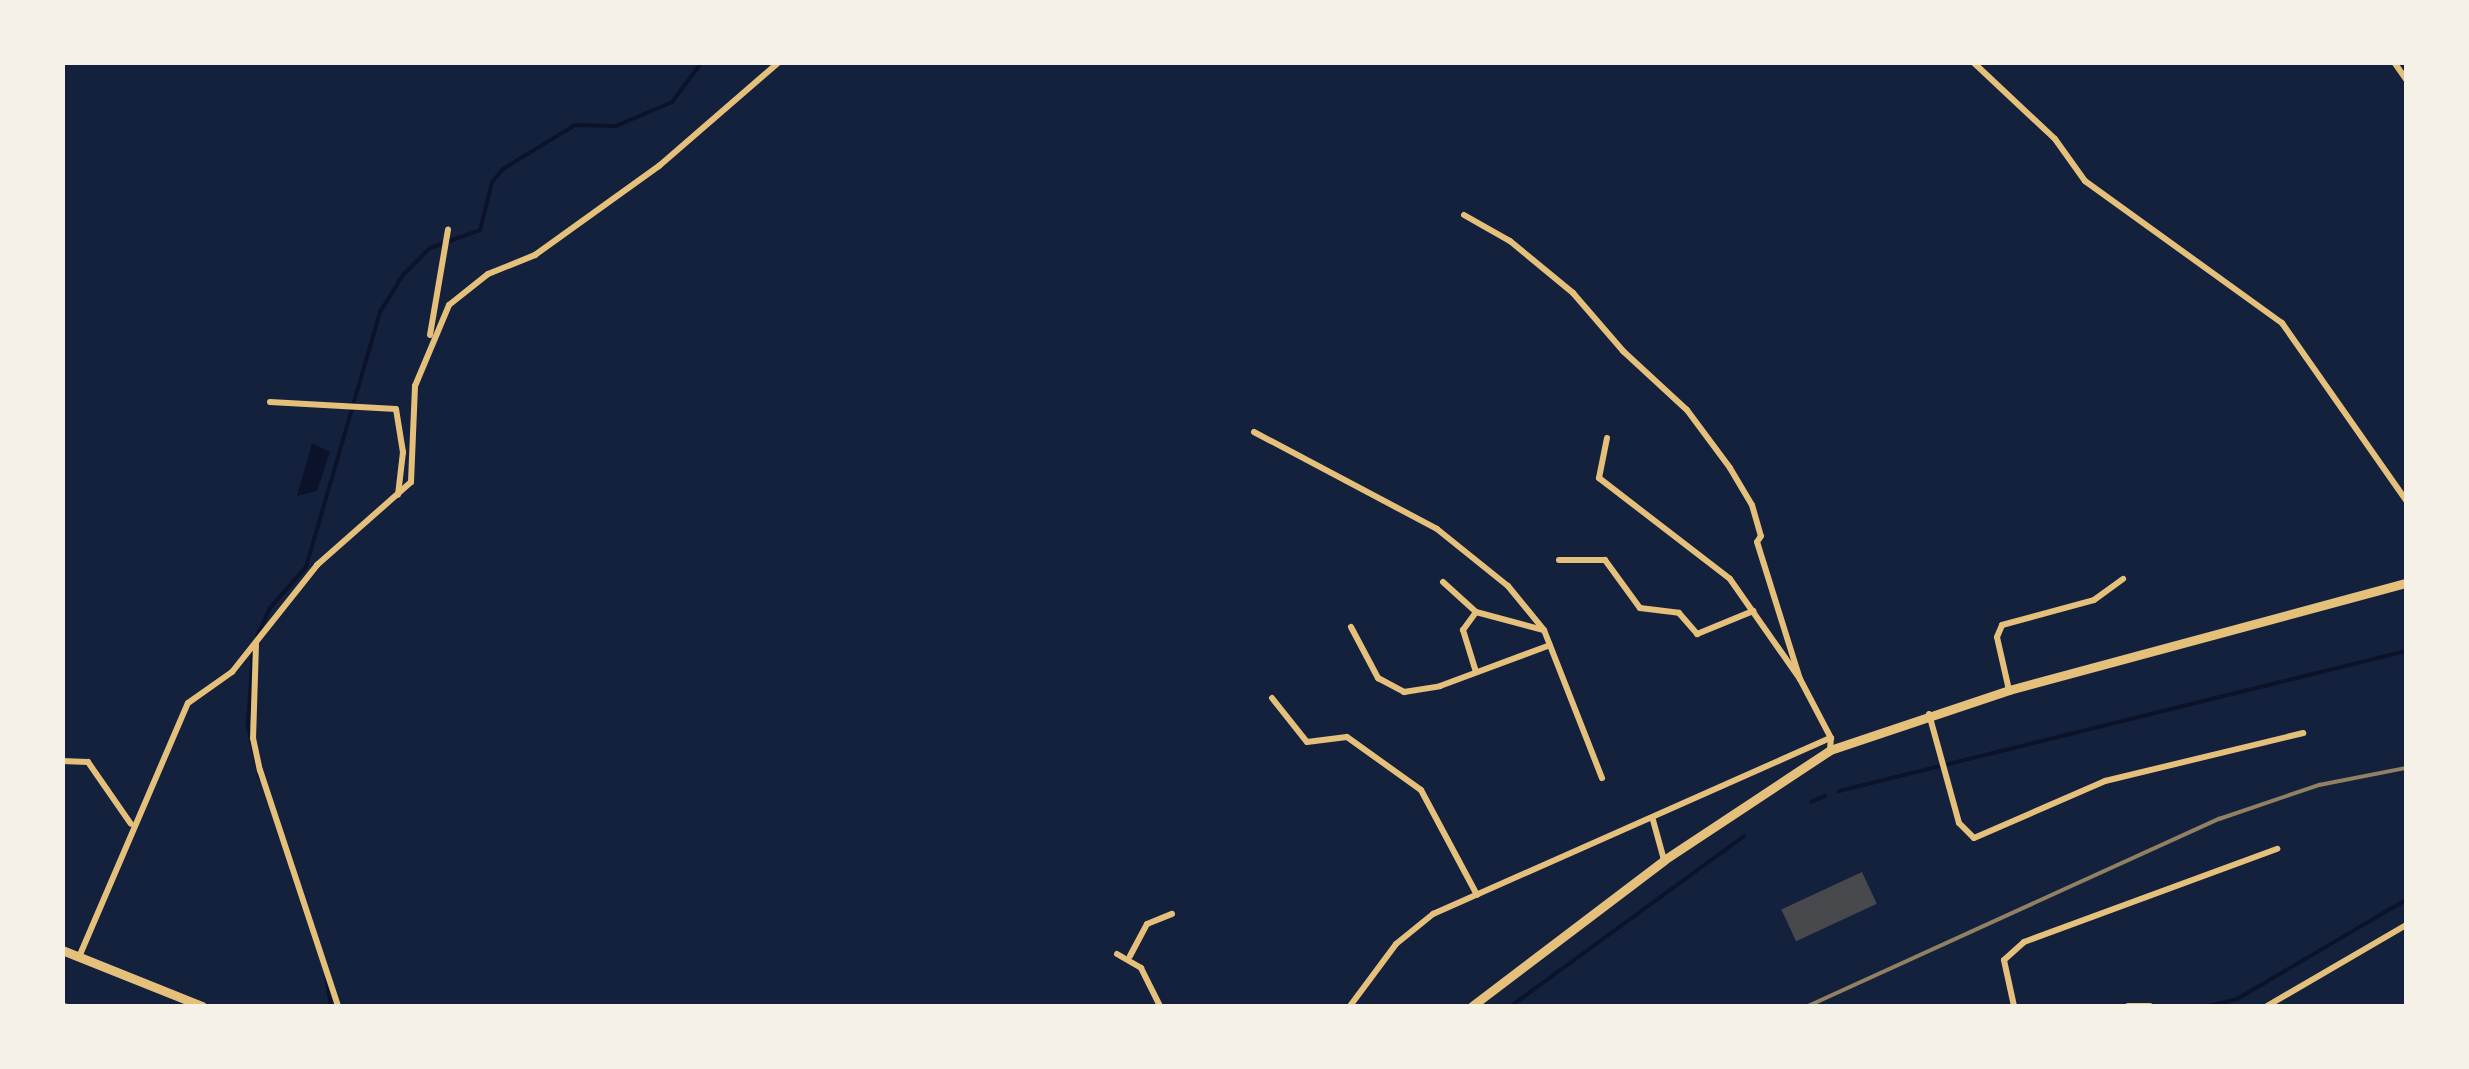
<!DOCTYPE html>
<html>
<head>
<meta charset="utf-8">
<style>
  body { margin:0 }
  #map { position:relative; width:2469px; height:1069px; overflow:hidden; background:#14213d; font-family:"Golos Text",sans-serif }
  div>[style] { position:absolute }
  .water>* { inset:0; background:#0b132b }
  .stream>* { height:4px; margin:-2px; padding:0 2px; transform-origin:2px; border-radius:2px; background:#0b132b }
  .building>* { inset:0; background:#48494c; transform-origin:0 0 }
  .minor>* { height:6px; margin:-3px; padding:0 3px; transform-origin:3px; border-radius:3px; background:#e5c07b }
  .primary>* { height:9px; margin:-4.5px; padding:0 4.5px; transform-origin:4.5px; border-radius:4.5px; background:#e5c07b }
  .rail>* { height:4px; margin:-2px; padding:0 2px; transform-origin:2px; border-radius:2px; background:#918062 }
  span { translate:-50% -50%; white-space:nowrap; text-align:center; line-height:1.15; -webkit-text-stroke:8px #f6f1e7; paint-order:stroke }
  .frame { position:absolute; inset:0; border:65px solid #f6f1e7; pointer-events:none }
</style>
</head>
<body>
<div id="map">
  <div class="water">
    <div style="clip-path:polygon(312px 443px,330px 452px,317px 491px,297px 496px)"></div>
  </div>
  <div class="stream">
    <div style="left:257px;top:636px;width:31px;rotate:-65deg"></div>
    <div style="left:270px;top:608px;width:55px;rotate:-48.7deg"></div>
    <div style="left:306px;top:567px;width:266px;rotate:-73.8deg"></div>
    <div style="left:380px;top:312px;width:44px;rotate:-58.1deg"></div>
    <div style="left:403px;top:275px;width:38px;rotate:-45deg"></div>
    <div style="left:430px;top:248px;width:53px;rotate:-19.8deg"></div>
    <div style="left:480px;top:230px;width:49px;rotate:-76deg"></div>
    <div style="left:492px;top:182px;width:17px;rotate:-50deg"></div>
    <div style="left:503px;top:169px;width:84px;rotate:-31.4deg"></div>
    <div style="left:575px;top:125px;width:41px;rotate:1.4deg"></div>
    <div style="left:616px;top:126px;width:61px;rotate:-23.2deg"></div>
    <div style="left:672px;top:102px;width:50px;rotate:-53.1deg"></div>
    <div style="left:253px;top:650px;width:76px;rotate:93.8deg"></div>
    <div style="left:248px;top:726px;width:54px;rotate:77.2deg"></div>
    <div style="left:1839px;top:791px;width:584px;rotate:-13.87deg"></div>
    <div style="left:1811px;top:802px;width:15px;rotate:-23deg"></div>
    <div style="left:326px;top:977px;width:27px;rotate:80deg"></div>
    <div style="left:1511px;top:1006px;width:288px;rotate:-36.1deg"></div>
    <div style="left:2209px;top:1006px;width:29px;rotate:-14deg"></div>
    <div style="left:2237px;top:999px;width:196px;rotate:-30.4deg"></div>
  </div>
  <div class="building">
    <div style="left:1862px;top:872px;width:35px;height:89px;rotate:65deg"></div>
  </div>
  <div class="minor">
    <div style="left:1973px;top:62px;width:112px;rotate:43.2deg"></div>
    <div style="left:2055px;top:139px;width:52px;rotate:54.5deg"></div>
    <div style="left:2085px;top:181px;width:243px;rotate:35.8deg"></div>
    <div style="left:2282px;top:323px;width:216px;rotate:55deg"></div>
    <div style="left:2394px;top:62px;width:21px;rotate:55deg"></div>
    <div style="left:1464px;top:215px;width:53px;rotate:29.5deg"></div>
    <div style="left:1510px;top:241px;width:82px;rotate:39.5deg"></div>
    <div style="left:1573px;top:293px;width:77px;rotate:49.2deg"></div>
    <div style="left:1623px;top:351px;width:87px;rotate:42.7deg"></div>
    <div style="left:1687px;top:410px;width:72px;rotate:53.4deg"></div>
    <div style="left:1730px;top:468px;width:43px;rotate:59.3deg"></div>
    <div style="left:1752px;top:505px;width:32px;rotate:74deg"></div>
    <div style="left:1761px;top:536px;width:7px;rotate:124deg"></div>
    <div style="left:1757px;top:542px;width:144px;rotate:72.6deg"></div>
    <div style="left:430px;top:335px;width:107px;rotate:-80.3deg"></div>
    <div style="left:270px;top:402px;width:126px;rotate:3.2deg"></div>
    <div style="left:396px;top:409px;width:44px;rotate:80.8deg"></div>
    <div style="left:403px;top:452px;width:43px;rotate:96.6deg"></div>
    <div style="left:1254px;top:432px;width:207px;rotate:27.9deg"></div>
    <div style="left:1437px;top:529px;width:91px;rotate:38.8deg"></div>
    <div style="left:1508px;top:586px;width:57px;rotate:50.7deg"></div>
    <div style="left:1544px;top:630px;width:159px;rotate:68.6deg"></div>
    <div style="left:1607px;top:438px;width:41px;rotate:101.3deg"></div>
    <div style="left:1599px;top:478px;width:165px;rotate:37.6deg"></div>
    <div style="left:1730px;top:579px;width:122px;rotate:55deg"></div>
    <div style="left:1800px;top:679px;width:67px;rotate:62.3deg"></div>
    <div style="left:1559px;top:560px;width:46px"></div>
    <div style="left:1605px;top:560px;width:59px;rotate:53.9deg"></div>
    <div style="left:1640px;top:608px;width:39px;rotate:7deg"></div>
    <div style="left:1679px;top:613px;width:28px;rotate:49deg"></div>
    <div style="left:1697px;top:634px;width:61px;rotate:-22.3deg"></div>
    <div style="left:1443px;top:582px;width:45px;rotate:42.3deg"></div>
    <div style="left:1476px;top:612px;width:69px;rotate:15deg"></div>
    <div style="left:1351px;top:627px;width:58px;rotate:62.1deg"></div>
    <div style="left:1378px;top:678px;width:30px;rotate:28deg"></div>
    <div style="left:1404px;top:692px;width:36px;rotate:-9deg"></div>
    <div style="left:1440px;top:686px;width:117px;rotate:-20.4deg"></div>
    <div style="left:256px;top:644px;width:94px;rotate:91.8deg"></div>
    <div style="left:253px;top:738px;width:33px;rotate:78deg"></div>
    <div style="left:260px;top:770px;width:249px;rotate:71.7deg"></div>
    <div style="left:1476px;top:672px;width:44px;rotate:-107.2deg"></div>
    <div style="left:1463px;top:630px;width:22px;rotate:-54deg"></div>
    <div style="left:2009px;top:690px;width:54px;rotate:-102.8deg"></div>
    <div style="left:1997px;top:637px;width:13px;rotate:-67deg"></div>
    <div style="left:2002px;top:625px;width:95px;rotate:-15.2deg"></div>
    <div style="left:2094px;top:600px;width:36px;rotate:-36deg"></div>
    <div style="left:1272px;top:698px;width:56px;rotate:51.5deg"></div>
    <div style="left:1307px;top:742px;width:40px;rotate:-7.1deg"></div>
    <div style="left:1347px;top:737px;width:91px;rotate:35.6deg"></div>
    <div style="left:1421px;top:790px;width:119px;rotate:61.9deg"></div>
    <div style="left:1929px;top:714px;width:113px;rotate:74.6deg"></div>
    <div style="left:1959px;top:823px;width:21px;rotate:45deg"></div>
    <div style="left:1974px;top:838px;width:143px;rotate:-23.5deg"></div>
    <div style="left:2105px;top:781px;width:204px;rotate:-13.6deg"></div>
    <div style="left:62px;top:761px;width:26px;rotate:2deg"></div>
    <div style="left:88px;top:762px;width:75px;rotate:55.3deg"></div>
    <div style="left:1653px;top:820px;width:41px;rotate:74.6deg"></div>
    <div style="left:1117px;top:954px;width:28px;rotate:30deg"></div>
    <div style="left:1141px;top:968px;width:42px;rotate:63.4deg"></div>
    <div style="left:1130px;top:956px;width:36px;rotate:-62deg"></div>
    <div style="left:1147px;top:924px;width:27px;rotate:-22deg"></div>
    <div style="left:79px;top:957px;width:276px;rotate:-66.8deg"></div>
    <div style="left:188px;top:703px;width:54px;rotate:-35.2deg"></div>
    <div style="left:232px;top:672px;width:137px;rotate:-51.5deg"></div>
    <div style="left:317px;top:565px;width:125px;rotate:-41.4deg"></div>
    <div style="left:411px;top:482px;width:96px;rotate:-87.6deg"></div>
    <div style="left:415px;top:386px;width:88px;rotate:-67.2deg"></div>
    <div style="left:449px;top:305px;width:50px;rotate:-38.5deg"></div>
    <div style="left:488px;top:274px;width:51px;rotate:-22deg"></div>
    <div style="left:535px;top:255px;width:153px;rotate:-35.7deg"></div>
    <div style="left:659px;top:166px;width:159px;rotate:-40.9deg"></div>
    <div style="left:1350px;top:1006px;width:77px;rotate:-53.4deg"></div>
    <div style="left:1396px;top:944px;width:48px;rotate:-39deg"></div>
    <div style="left:1433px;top:914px;width:435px;rotate:-23.9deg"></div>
    <div style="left:1831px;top:738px;width:11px;rotate:95deg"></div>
    <div style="left:2014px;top:1006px;width:47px;rotate:-102.3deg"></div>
    <div style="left:2004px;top:960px;width:27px;rotate:-42deg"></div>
    <div style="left:2024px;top:942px;width:270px;rotate:-20.2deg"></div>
    <div style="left:2128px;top:1006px;width:22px"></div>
    <div style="left:2267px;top:1006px;width:161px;rotate:-30.2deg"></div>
  </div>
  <div class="primary">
    <div style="left:62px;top:950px;width:151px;rotate:21.8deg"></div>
    <div style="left:1472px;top:1006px;width:241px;rotate:-37.2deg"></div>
    <div style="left:1664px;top:860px;width:199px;rotate:-33.5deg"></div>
    <div style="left:1830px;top:750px;width:189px;rotate:-18.5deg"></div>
    <div style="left:2009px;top:690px;width:411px;rotate:-15.1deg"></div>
  </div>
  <div class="rail">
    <div style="left:62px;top:1004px;width:6px;rotate:18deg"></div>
    <div style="left:1808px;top:1006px;width:452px;rotate:-24.5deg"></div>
    <div style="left:2219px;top:819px;width:106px;rotate:-18.8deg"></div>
    <div style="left:2319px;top:785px;width:89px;rotate:-11.1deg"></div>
  </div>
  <div class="frame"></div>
</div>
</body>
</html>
